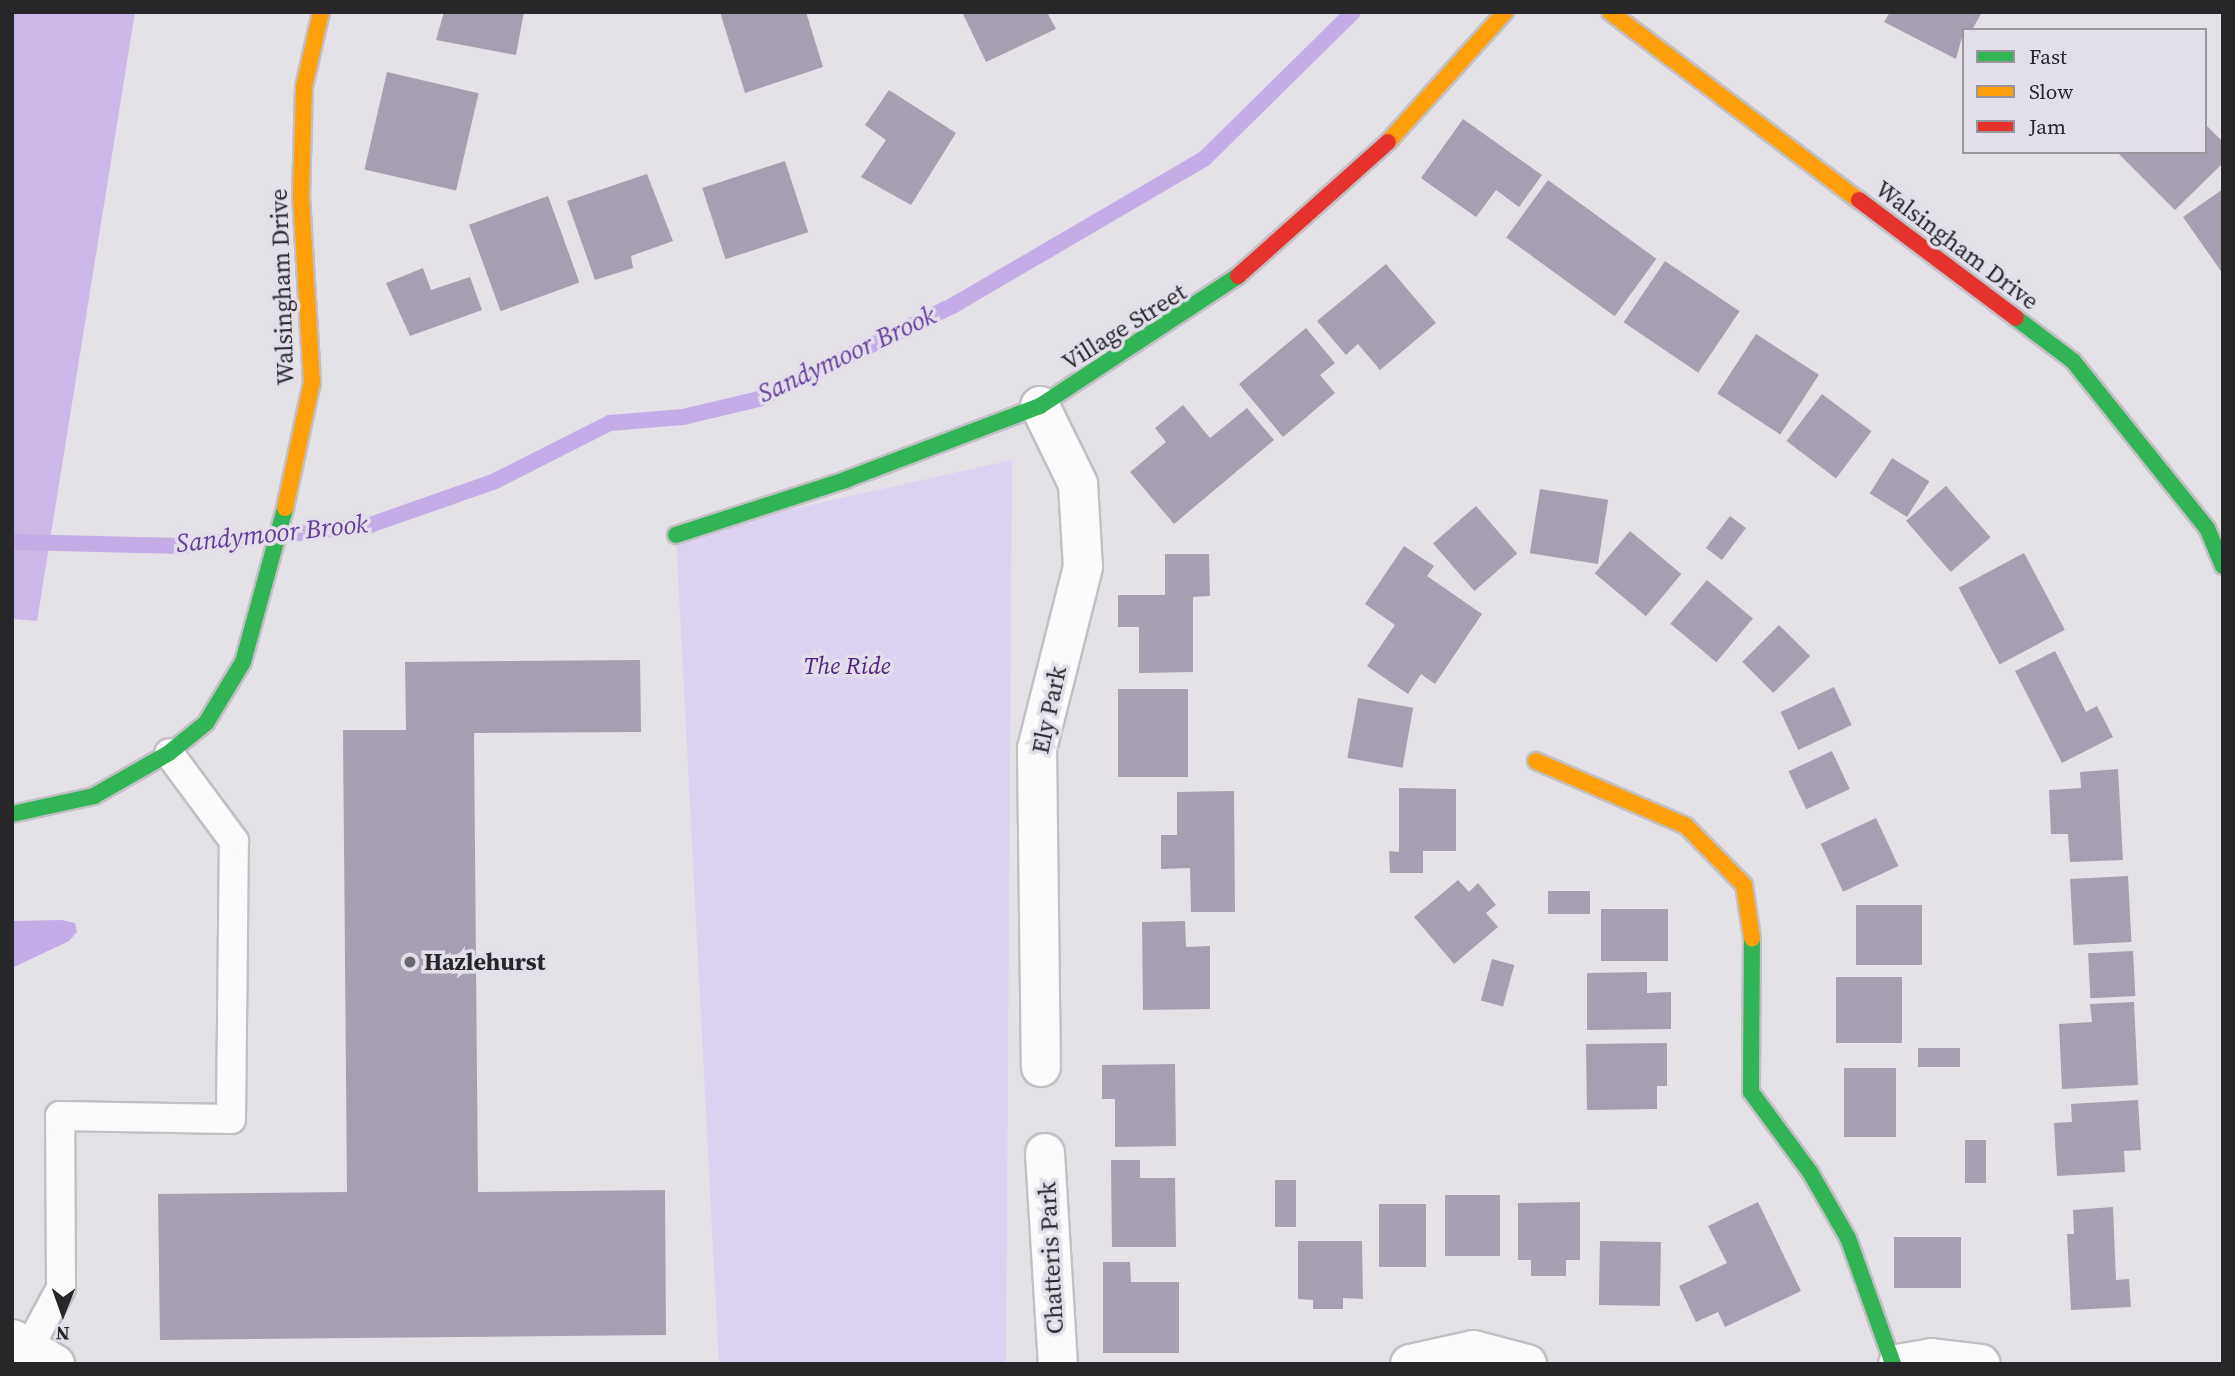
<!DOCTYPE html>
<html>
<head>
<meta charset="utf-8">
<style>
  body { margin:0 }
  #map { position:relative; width:2235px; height:1376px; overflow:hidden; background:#e4e2e7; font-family:"Source Serif 4",serif }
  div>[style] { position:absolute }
  .green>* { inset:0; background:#ddd2f0 }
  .forest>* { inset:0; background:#cbb8e8 }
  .water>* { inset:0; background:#c4ade7 }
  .stream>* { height:16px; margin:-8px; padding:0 8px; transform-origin:8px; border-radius:8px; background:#c4ade7 }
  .building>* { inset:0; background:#a69fb1; transform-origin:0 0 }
  .roads { filter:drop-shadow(2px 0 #c2c0c5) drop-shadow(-2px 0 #c2c0c5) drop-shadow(0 2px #c2c0c5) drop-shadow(0 -2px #c2c0c5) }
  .lane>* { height:28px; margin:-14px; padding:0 14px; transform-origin:14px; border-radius:14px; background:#fbfbfb }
  .street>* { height:38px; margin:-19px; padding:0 19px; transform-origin:19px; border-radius:19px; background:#fbfbfb }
  .fast>* { height:16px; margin:-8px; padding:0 8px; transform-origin:8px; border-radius:8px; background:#30b455 }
  .slow>* { height:16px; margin:-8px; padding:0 8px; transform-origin:8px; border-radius:8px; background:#ff9f0a }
  .jam>* { height:16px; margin:-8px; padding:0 8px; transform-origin:8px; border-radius:8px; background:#e5322d }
  .dots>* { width:19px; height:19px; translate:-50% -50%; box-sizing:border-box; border:4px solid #e3dfea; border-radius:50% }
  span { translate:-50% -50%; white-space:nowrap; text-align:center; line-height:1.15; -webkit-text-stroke:7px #e3dfea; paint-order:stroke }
  .street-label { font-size:24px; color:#272629 }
  .park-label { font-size:24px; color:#512482; font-style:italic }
  .poi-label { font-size:24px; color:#272629; font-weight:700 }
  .left { translate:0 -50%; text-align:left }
  .water-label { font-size:26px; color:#663c9a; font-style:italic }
  .frame { position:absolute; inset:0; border:14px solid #272629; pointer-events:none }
  .legend { position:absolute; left:1962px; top:28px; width:245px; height:126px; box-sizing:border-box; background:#e3dfea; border:2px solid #98959d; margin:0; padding:9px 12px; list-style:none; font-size:21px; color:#272629 }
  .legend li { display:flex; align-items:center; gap:14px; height:35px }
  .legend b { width:35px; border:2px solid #98959d }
  .north { position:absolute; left:28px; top:1278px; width:70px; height:70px; -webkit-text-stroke:5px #e3dfea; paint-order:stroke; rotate:181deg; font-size:19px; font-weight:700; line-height:28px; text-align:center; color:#272629 }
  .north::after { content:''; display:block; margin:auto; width:24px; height:32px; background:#272629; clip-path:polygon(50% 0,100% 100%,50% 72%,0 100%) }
</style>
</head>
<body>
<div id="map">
  <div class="green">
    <div style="clip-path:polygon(1012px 460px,1006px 1364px,719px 1364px,676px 535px)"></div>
  </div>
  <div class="forest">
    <div style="clip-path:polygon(12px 12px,135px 12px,37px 621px,12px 619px)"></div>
  </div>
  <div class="water">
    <div style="clip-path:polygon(62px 920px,75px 923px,77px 932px,69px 941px,12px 968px,12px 921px)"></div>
  </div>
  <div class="stream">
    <div style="left:12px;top:542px;width:172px;rotate:1.3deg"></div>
    <div style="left:184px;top:546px;width:187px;rotate:-6.4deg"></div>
    <div style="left:370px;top:525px;width:130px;rotate:-19.3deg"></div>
    <div style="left:493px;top:482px;width:131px;rotate:-26.8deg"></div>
    <div style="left:610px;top:423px;width:73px;rotate:-4.7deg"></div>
    <div style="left:683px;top:417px;width:78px;rotate:-13.3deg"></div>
    <div style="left:759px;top:399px;width:216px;rotate:-25.7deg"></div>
    <div style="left:954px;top:305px;width:290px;rotate:-30.3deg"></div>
    <div style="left:1204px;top:159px;width:209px;rotate:-44.6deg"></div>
  </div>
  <div class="building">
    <div style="clip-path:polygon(444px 12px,524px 12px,516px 55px,436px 40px)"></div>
    <div style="clip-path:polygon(720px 12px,806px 12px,823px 67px,745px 93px)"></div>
    <div style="clip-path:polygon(962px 12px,1047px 12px,1056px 29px,986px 62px)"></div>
    <div style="clip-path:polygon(1890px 12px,1982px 12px,1972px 30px,1964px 30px,1956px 59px,1884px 22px)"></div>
    <div style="left:387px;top:72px;width:94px;height:100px;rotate:13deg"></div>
    <div style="clip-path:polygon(889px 90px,956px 133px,911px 205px,861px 177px,886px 140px,865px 125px)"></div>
    <div style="clip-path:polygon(1463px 119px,1542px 175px,1519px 207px,1496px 190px,1476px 217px,1421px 178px)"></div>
    <div style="clip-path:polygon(2205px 124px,2223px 142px,2223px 163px,2175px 210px,2117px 152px,2205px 152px)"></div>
    <div style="left:785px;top:161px;width:75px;height:87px;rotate:72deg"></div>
    <div style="clip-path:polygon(647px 174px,673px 241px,631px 256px,633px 268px,595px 280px,567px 201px)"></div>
    <div style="left:1548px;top:180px;width:134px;height:71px;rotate:36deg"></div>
    <div style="clip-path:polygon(2223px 189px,2223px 274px,2183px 217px)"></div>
    <div style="left:548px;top:196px;width:92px;height:84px;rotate:70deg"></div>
    <div style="left:1665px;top:261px;width:90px;height:74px;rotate:34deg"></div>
    <div style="clip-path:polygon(1386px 264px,1436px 323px,1380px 370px,1358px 344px,1346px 355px,1317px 321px)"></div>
    <div style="clip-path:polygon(423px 268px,431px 290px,470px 277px,482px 310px,410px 336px,386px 283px)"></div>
    <div style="clip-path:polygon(1306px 328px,1335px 363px,1320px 375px,1335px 393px,1283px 437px,1239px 384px)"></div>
    <div style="left:1756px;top:334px;width:75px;height:71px;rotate:33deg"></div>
    <div style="left:1822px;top:394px;width:62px;height:59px;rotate:37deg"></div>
    <div style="clip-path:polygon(1183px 405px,1210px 438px,1247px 408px,1274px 440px,1174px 524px,1130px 472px,1166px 442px,1155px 428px)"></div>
    <div style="left:1892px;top:458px;width:44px;height:42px;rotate:32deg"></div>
    <div style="left:1946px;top:486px;width:68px;height:53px;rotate:49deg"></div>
    <div style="left:1540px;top:489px;width:69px;height:65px;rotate:9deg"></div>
    <div style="left:1476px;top:506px;width:63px;height:57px;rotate:49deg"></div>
    <div style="left:1730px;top:516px;width:20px;height:40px;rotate:37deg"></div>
    <div style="left:1630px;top:531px;width:67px;height:55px;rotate:40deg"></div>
    <div style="clip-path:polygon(1404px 546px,1434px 566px,1427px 576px,1482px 614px,1435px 684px,1421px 674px,1408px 694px,1367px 666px,1395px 625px,1365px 604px)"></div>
    <div style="left:2024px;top:553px;width:87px;height:74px;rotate:62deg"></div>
    <div style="clip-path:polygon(1165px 554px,1209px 554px,1210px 596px,1193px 597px,1193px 672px,1139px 673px,1139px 627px,1118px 627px,1118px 595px,1165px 595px)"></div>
    <div style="left:1707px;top:580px;width:60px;height:57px;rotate:40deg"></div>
    <div style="left:1779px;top:625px;width:44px;height:52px;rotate:45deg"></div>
    <div style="clip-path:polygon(2055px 651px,2086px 712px,2097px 706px,2113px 737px,2062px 763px,2015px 671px)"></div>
    <div style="clip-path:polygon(640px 660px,641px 732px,474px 733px,478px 1192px,665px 1190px,666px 1335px,160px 1340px,158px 1194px,347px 1192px,343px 730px,406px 730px,405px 662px)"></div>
    <div style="left:1834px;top:687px;width:42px;height:59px;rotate:65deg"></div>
    <div style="left:1118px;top:689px;width:70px;height:88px"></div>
    <div style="left:1358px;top:698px;width:56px;height:61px;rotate:10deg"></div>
    <div style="left:1832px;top:751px;width:42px;height:48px;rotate:65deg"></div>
    <div style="clip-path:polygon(2118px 769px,2123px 860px,2070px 862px,2068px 834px,2051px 834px,2049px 790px,2081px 788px,2080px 772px)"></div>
    <div style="clip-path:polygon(1399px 788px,1456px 789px,1456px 851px,1423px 851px,1423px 873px,1390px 873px,1389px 851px,1399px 852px)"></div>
    <div style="clip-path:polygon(1234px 791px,1235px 912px,1191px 912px,1190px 868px,1161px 869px,1161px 835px,1177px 835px,1177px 792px)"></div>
    <div style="left:1876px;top:818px;width:53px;height:61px;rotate:65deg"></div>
    <div style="left:2128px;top:876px;width:66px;height:58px;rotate:87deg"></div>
    <div style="clip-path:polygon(1458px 880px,1469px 892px,1478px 883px,1496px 905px,1486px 913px,1498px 927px,1454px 964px,1414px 917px)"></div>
    <div style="left:1548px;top:891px;width:42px;height:23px"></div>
    <div style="left:1856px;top:905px;width:66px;height:60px"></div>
    <div style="left:1601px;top:909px;width:67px;height:52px"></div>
    <div style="clip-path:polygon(1185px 921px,1186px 947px,1210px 946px,1210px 1009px,1143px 1010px,1142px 922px)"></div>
    <div style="left:2133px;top:951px;width:45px;height:45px;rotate:87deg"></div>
    <div style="left:1492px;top:959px;width:23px;height:43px;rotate:15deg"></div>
    <div style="clip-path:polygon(1647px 972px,1647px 993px,1671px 992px,1671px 1029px,1587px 1030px,1587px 973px)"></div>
    <div style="left:1836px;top:977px;width:66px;height:66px"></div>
    <div style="clip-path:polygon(2134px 1002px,2138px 1085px,2062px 1089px,2059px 1024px,2092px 1022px,2090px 1004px)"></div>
    <div style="clip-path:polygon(1667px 1043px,1667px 1086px,1657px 1086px,1657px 1109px,1587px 1110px,1586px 1044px)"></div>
    <div style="left:1918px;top:1048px;width:42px;height:19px"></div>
    <div style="clip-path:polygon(1175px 1064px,1176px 1146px,1115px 1147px,1115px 1099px,1102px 1099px,1102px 1065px)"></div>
    <div style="left:1844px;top:1068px;width:52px;height:69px"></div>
    <div style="clip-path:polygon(2138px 1100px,2141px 1150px,2124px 1151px,2125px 1172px,2057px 1176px,2054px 1123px,2072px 1122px,2071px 1104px)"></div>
    <div style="left:1965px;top:1140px;width:21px;height:43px"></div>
    <div style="clip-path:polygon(1111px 1160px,1140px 1160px,1140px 1178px,1175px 1178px,1176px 1247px,1112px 1247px)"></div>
    <div style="left:1296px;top:1180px;width:47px;height:21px;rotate:90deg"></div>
    <div style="left:1500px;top:1195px;width:61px;height:55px;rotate:90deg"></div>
    <div style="clip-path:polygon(1580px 1202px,1580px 1260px,1566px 1260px,1566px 1276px,1531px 1276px,1531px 1260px,1518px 1260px,1518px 1203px)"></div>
    <div style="clip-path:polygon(1758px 1202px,1801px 1291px,1725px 1327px,1718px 1312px,1696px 1322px,1679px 1286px,1727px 1263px,1708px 1226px)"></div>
    <div style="left:1379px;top:1204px;width:47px;height:63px"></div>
    <div style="clip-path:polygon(2113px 1207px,2116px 1280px,2129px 1279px,2131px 1307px,2071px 1310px,2067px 1234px,2074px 1234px,2073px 1210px)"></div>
    <div style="left:1894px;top:1237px;width:67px;height:51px"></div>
    <div style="clip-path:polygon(1298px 1241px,1362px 1241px,1363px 1299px,1343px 1298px,1343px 1309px,1313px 1309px,1313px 1300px,1298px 1299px)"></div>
    <div style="left:1600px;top:1241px;width:61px;height:64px;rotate:1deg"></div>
    <div style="clip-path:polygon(1103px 1262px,1130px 1262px,1131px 1282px,1179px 1282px,1179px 1353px,1103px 1353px)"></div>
  </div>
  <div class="roads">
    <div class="lane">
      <div style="left:28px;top:1349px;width:69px;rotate:-61.6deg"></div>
      <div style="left:61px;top:1288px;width:172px;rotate:-90.3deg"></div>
      <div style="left:60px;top:1116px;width:171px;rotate:1deg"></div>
      <div style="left:231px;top:1119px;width:278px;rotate:-89.4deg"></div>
      <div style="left:234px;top:841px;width:109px;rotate:-126.5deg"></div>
    </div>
    <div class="street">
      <div style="left:1040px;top:406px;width:87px;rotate:64deg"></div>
      <div style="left:1078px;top:484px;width:83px;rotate:86.6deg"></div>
      <div style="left:1083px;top:567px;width:188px;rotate:104.2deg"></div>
      <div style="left:1037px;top:749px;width:318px;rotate:89.3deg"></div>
      <div style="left:1045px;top:1153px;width:211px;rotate:86.5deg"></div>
      <div style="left:12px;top:1339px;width:50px;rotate:30.2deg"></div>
      <div style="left:1410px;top:1364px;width:65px;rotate:-12.5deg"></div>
      <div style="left:1473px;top:1350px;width:56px;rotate:14.5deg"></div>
      <div style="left:1898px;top:1364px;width:34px;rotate:-10deg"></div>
      <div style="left:1931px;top:1358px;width:50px;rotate:6.8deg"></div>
    </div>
    <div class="fast">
      <div style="left:2016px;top:318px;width:71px;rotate:37deg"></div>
      <div style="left:2073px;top:361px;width:214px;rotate:51.3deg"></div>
      <div style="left:2207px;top:528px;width:41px;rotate:67.2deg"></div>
      <div style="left:676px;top:535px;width:178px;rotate:-18deg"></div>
      <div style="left:845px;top:480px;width:209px;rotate:-20.8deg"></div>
      <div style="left:1040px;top:406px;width:237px;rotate:-33.3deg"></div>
      <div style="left:12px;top:814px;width:84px;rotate:-12.4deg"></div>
      <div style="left:94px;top:796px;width:86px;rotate:-29.8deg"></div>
      <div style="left:169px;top:753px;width:48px;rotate:-39deg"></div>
      <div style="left:206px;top:723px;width:71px;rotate:-58.8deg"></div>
      <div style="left:243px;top:662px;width:160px;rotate:-74.7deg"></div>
      <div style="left:1752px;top:938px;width:154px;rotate:90.4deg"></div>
      <div style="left:1751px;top:1092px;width:99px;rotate:53.6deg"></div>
      <div style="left:1810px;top:1172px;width:76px;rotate:60.1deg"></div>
      <div style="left:1848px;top:1238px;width:134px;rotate:70.3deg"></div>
    </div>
    <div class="slow">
      <div style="left:1610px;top:12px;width:312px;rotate:37.1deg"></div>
      <div style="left:1388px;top:142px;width:175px;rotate:-48deg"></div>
      <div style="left:285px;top:508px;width:129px;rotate:-77.9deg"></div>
      <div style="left:312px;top:382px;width:187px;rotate:-93.4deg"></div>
      <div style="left:301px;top:195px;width:108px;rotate:-88.4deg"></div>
      <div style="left:304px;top:87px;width:77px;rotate:-77.2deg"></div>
      <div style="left:1536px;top:761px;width:163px;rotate:23.4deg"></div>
      <div style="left:1686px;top:826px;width:83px;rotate:45.5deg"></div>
      <div style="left:1744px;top:885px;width:54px;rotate:81.4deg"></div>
    </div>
    <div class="jam">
      <div style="left:1859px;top:200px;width:196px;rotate:36.9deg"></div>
      <div style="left:1238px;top:276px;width:201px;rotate:-41.8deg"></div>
    </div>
  </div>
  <div class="dots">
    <div style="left:410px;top:962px;background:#69686c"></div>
  </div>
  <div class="street-label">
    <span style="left:1957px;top:245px;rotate:37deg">Walsingham Drive</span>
    <span style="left:282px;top:287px;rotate:-92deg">Walsingham Drive</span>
    <span style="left:1124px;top:327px;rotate:-32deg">Village Street</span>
    <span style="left:1049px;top:710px;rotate:-78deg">Ely Park</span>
    <span style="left:1051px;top:1258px;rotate:-93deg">Chatteris Park</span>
  </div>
  <div class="park-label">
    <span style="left:847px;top:666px">The Ride</span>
  </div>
  <div class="poi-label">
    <span class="left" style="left:424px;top:962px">Hazlehurst</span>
  </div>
  <div class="water-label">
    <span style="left:847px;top:355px;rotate:-25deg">Sandymoor Brook</span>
    <span style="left:272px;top:534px;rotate:-6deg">Sandymoor Brook</span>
  </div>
  <div class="frame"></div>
  <ul class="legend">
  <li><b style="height:9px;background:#30b455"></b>Fast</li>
  <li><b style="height:9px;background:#ff9f0a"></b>Slow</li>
  <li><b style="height:9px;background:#e5322d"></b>Jam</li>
  </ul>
  <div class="north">N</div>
</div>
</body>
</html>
